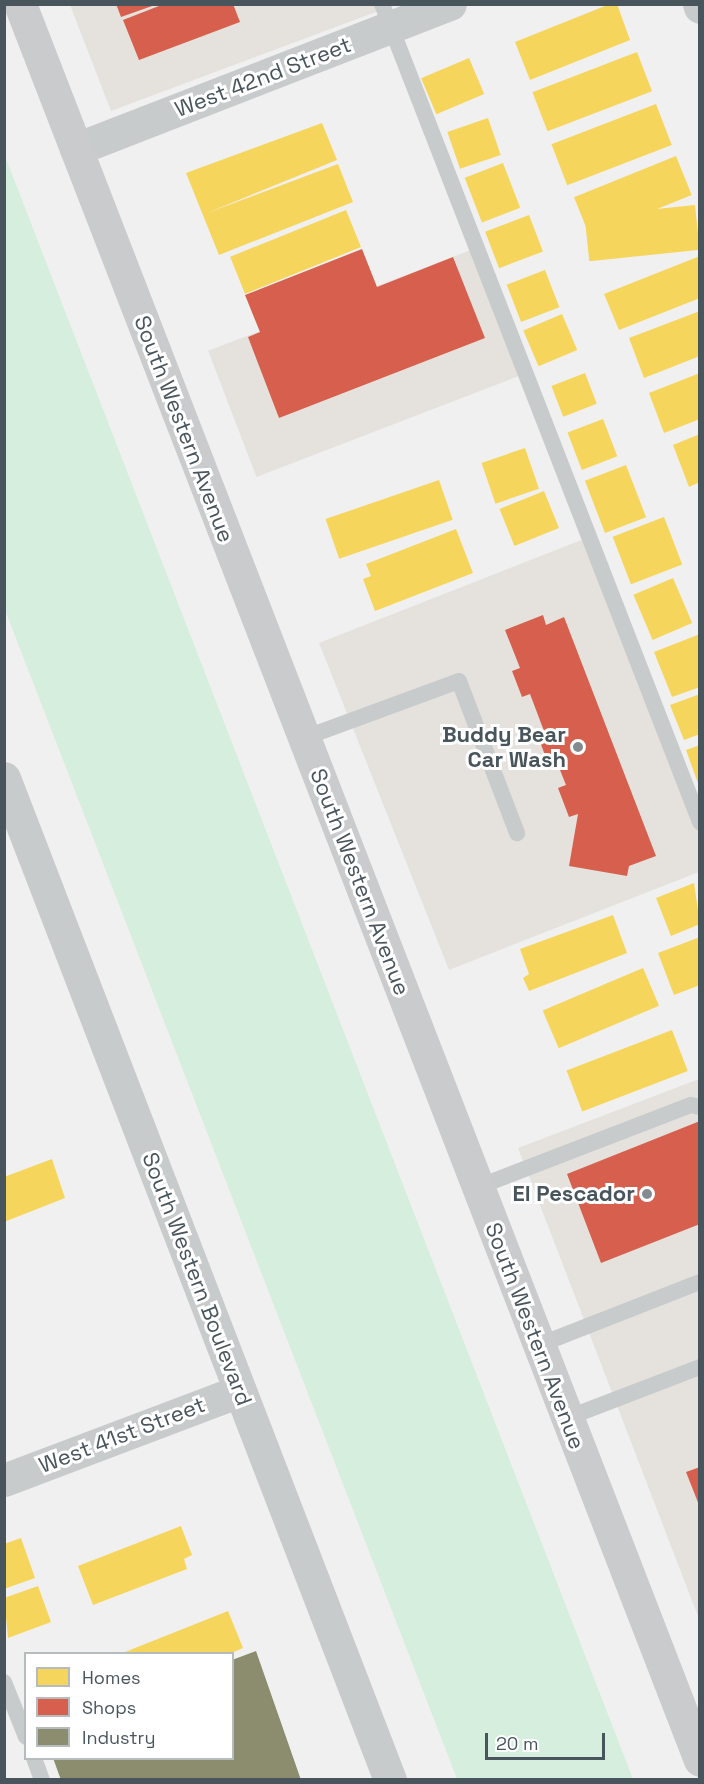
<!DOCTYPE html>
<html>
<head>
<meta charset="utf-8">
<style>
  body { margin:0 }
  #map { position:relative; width:704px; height:1784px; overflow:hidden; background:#f1f0f0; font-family:"Space Grotesk",sans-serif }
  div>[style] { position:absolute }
  .commercial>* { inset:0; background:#e5e2de; transform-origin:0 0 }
  .green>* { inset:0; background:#d6eedd }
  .homes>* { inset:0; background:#f6d55c; transform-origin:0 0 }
  .shops>* { inset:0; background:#d6604d }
  .industry>* { inset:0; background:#8c8c6e }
  .service>* { height:16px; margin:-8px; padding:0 8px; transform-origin:8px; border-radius:8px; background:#c8cbcc }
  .minor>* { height:33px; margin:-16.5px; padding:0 16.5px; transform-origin:16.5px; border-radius:16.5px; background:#c8cbcc }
  .tertiary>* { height:33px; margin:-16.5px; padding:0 16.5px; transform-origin:16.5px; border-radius:16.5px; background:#c8cbcc }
  .secondary>* { height:33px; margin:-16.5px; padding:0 16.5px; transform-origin:16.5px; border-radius:16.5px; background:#c9cbcd }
  .dots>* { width:16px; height:16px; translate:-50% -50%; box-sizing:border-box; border:3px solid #fff; border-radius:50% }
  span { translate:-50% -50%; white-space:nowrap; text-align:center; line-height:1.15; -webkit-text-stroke:6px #fff; paint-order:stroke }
  .street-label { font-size:22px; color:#48555c }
  .poi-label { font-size:22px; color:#48555c; font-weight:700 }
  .right { translate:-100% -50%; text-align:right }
  .frame { position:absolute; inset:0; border:6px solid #48555c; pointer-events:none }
  .legend { position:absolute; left:24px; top:1652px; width:210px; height:108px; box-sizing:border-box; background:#fff; border:2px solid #b6bbbe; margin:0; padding:8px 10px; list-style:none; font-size:18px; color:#48555c }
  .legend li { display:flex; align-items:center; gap:12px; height:30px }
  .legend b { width:30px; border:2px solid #b6bbbe }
  .scale { position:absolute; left:485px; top:1733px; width:120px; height:27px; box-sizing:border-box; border:3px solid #48555c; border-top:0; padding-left:8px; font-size:18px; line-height:21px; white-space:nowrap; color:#48555c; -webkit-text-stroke:4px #fff; paint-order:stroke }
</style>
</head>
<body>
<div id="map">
  <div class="commercial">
    <div style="clip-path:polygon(382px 4px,384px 9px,111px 111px,70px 5px)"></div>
    <div style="left:476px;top:248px;width:135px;height:287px;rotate:69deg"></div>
    <div style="clip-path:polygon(589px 537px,699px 822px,699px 872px,449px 970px,319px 643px)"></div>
    <div style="clip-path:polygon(699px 1079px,699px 1619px,518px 1148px)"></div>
  </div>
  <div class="green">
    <div style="clip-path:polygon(5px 156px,633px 1779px,457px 1779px,5px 610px)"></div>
  </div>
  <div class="homes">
    <div style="clip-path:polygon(610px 4px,617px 4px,630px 40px,530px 80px,515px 42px)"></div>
    <div style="left:637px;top:52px;width:42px;height:112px;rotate:69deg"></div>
    <div style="left:469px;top:58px;width:39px;height:52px;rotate:67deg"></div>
    <div style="left:656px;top:104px;width:44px;height:112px;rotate:69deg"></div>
    <div style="left:488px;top:118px;width:39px;height:43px;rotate:71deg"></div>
    <div style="clip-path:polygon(322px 123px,337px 160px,207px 213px,338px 164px,353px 202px,219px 255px,186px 173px)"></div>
    <div style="left:676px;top:156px;width:42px;height:110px;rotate:68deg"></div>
    <div style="left:503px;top:163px;width:48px;height:41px;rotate:69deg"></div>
    <div style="left:695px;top:205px;width:45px;height:111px;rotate:84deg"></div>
    <div style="left:346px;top:210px;width:40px;height:125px;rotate:68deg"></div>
    <div style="left:529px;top:215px;width:39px;height:47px;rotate:69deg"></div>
    <div style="clip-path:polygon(700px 256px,700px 298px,619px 330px,604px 294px)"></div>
    <div style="left:545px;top:270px;width:40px;height:41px;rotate:69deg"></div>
    <div style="clip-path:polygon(700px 311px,700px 356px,644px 378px,629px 338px)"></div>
    <div style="left:562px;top:314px;width:39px;height:42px;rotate:67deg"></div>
    <div style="left:585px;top:373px;width:33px;height:36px;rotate:69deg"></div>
    <div style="clip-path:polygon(700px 373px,700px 419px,664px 433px,649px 393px)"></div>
    <div style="left:603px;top:419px;width:40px;height:38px;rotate:69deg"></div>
    <div style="clip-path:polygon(700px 434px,700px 482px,689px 487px,673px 445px)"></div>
    <div style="left:525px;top:448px;width:43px;height:46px;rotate:71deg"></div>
    <div style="left:626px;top:465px;width:56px;height:44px;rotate:69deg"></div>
    <div style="left:439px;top:480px;width:42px;height:120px;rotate:71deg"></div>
    <div style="left:544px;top:491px;width:40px;height:48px;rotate:68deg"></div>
    <div style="left:664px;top:517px;width:51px;height:55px;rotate:69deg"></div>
    <div style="clip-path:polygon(456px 529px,473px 573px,375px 611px,363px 579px,371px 576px,366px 564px)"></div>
    <div style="left:673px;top:578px;width:49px;height:43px;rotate:67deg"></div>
    <div style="clip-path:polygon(700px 634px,700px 687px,672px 697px,654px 652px)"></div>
    <div style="clip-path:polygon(700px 694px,700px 734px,684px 740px,670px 705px)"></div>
    <div style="clip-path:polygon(700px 745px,700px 786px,699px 786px,686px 750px)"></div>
    <div style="clip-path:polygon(694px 883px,700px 924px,671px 936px,656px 898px)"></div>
    <div style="clip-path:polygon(613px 915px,627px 953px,529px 991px,523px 978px,529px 974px,520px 949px)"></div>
    <div style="clip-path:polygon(700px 937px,700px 985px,674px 995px,658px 953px)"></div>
    <div style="left:643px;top:968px;width:41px;height:109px;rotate:67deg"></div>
    <div style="left:672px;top:1030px;width:44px;height:113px;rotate:69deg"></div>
    <div style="clip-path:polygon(52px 1159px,65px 1198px,4px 1222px,4px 1177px)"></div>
    <div style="clip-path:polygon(181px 1526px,192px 1555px,184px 1559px,187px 1569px,93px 1605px,78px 1566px)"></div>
    <div style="clip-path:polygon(21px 1538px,35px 1578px,4px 1589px,4px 1544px)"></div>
    <div style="clip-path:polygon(38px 1586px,51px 1622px,8px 1638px,4px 1598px)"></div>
    <div style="clip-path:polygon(228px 1611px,243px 1648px,229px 1654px,120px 1654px)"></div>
  </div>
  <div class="shops">
    <div style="clip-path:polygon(116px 4px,155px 4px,155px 5px,121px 17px)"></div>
    <div style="clip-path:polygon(164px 4px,233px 4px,240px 22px,139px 60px,123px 20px)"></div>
    <div style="clip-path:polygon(362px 249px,377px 287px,453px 257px,485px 338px,279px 418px,248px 337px,260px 332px,245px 295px)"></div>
    <div style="clip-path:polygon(543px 615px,546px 625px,564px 617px,656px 856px,629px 866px,627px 876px,569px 866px,578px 814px,569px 817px,558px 788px,566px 785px,556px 760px,548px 763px,537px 734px,544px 731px,530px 694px,522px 697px,512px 671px,520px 668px,505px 630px)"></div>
    <div style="clip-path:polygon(700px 1121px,700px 1224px,601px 1263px,567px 1174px)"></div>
    <div style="clip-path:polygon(700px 1467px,700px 1505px,699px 1505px,686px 1472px)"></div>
  </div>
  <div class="industry">
    <div style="clip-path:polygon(256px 1651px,301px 1780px,61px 1780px,53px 1758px,232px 1758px,232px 1660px)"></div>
  </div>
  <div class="service">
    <div style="left:382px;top:4px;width:878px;rotate:68.76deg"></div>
    <div style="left:304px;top:738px;width:165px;rotate:-20.2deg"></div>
    <div style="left:459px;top:681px;width:163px;rotate:69.1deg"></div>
    <div style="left:478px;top:1187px;width:228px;rotate:-21.1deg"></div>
    <div style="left:691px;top:1105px;width:9px;rotate:13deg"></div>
    <div style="left:539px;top:1345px;width:173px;rotate:-21.4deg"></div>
    <div style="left:567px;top:1418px;width:142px;rotate:-21deg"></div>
    <div style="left:4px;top:1682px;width:59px;rotate:68.2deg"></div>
    <div style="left:34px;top:1758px;width:23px;rotate:70deg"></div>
  </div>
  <div class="minor">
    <div style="left:699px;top:4px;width:3px;rotate:72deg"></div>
    <div style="left:76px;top:149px;width:401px;rotate:-21.2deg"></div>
    <div style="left:4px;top:1480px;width:252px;rotate:-20.7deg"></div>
  </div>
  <div class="tertiary">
    <div style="left:4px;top:778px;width:1074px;rotate:68.93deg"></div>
  </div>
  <div class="secondary">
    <div style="left:20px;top:4px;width:1883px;rotate:68.83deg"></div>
  </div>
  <div class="dots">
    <div style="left:578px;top:747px;background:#838b90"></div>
    <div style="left:647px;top:1194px;background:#838b90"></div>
  </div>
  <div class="street-label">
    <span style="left:263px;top:77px;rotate:-21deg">West 42nd Street</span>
    <span style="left:184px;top:429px;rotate:69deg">South Western Avenue</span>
    <span style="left:360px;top:882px;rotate:69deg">South Western Avenue</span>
    <span style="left:197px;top:1279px;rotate:69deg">South Western Boulevard</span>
    <span style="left:535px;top:1336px;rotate:69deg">South Western Avenue</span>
    <span style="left:122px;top:1435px;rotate:-21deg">West 41st Street</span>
  </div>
  <div class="poi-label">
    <span class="right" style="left:566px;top:747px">Buddy Bear<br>Car Wash</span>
    <span class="right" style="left:635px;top:1194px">El Pescador</span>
  </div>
  <div class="frame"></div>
  <ul class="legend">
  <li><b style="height:16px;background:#f6d55c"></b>Homes</li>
  <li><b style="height:16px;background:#d6604d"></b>Shops</li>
  <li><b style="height:16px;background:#8c8c6e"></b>Industry</li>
  </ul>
  <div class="scale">20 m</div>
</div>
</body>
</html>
